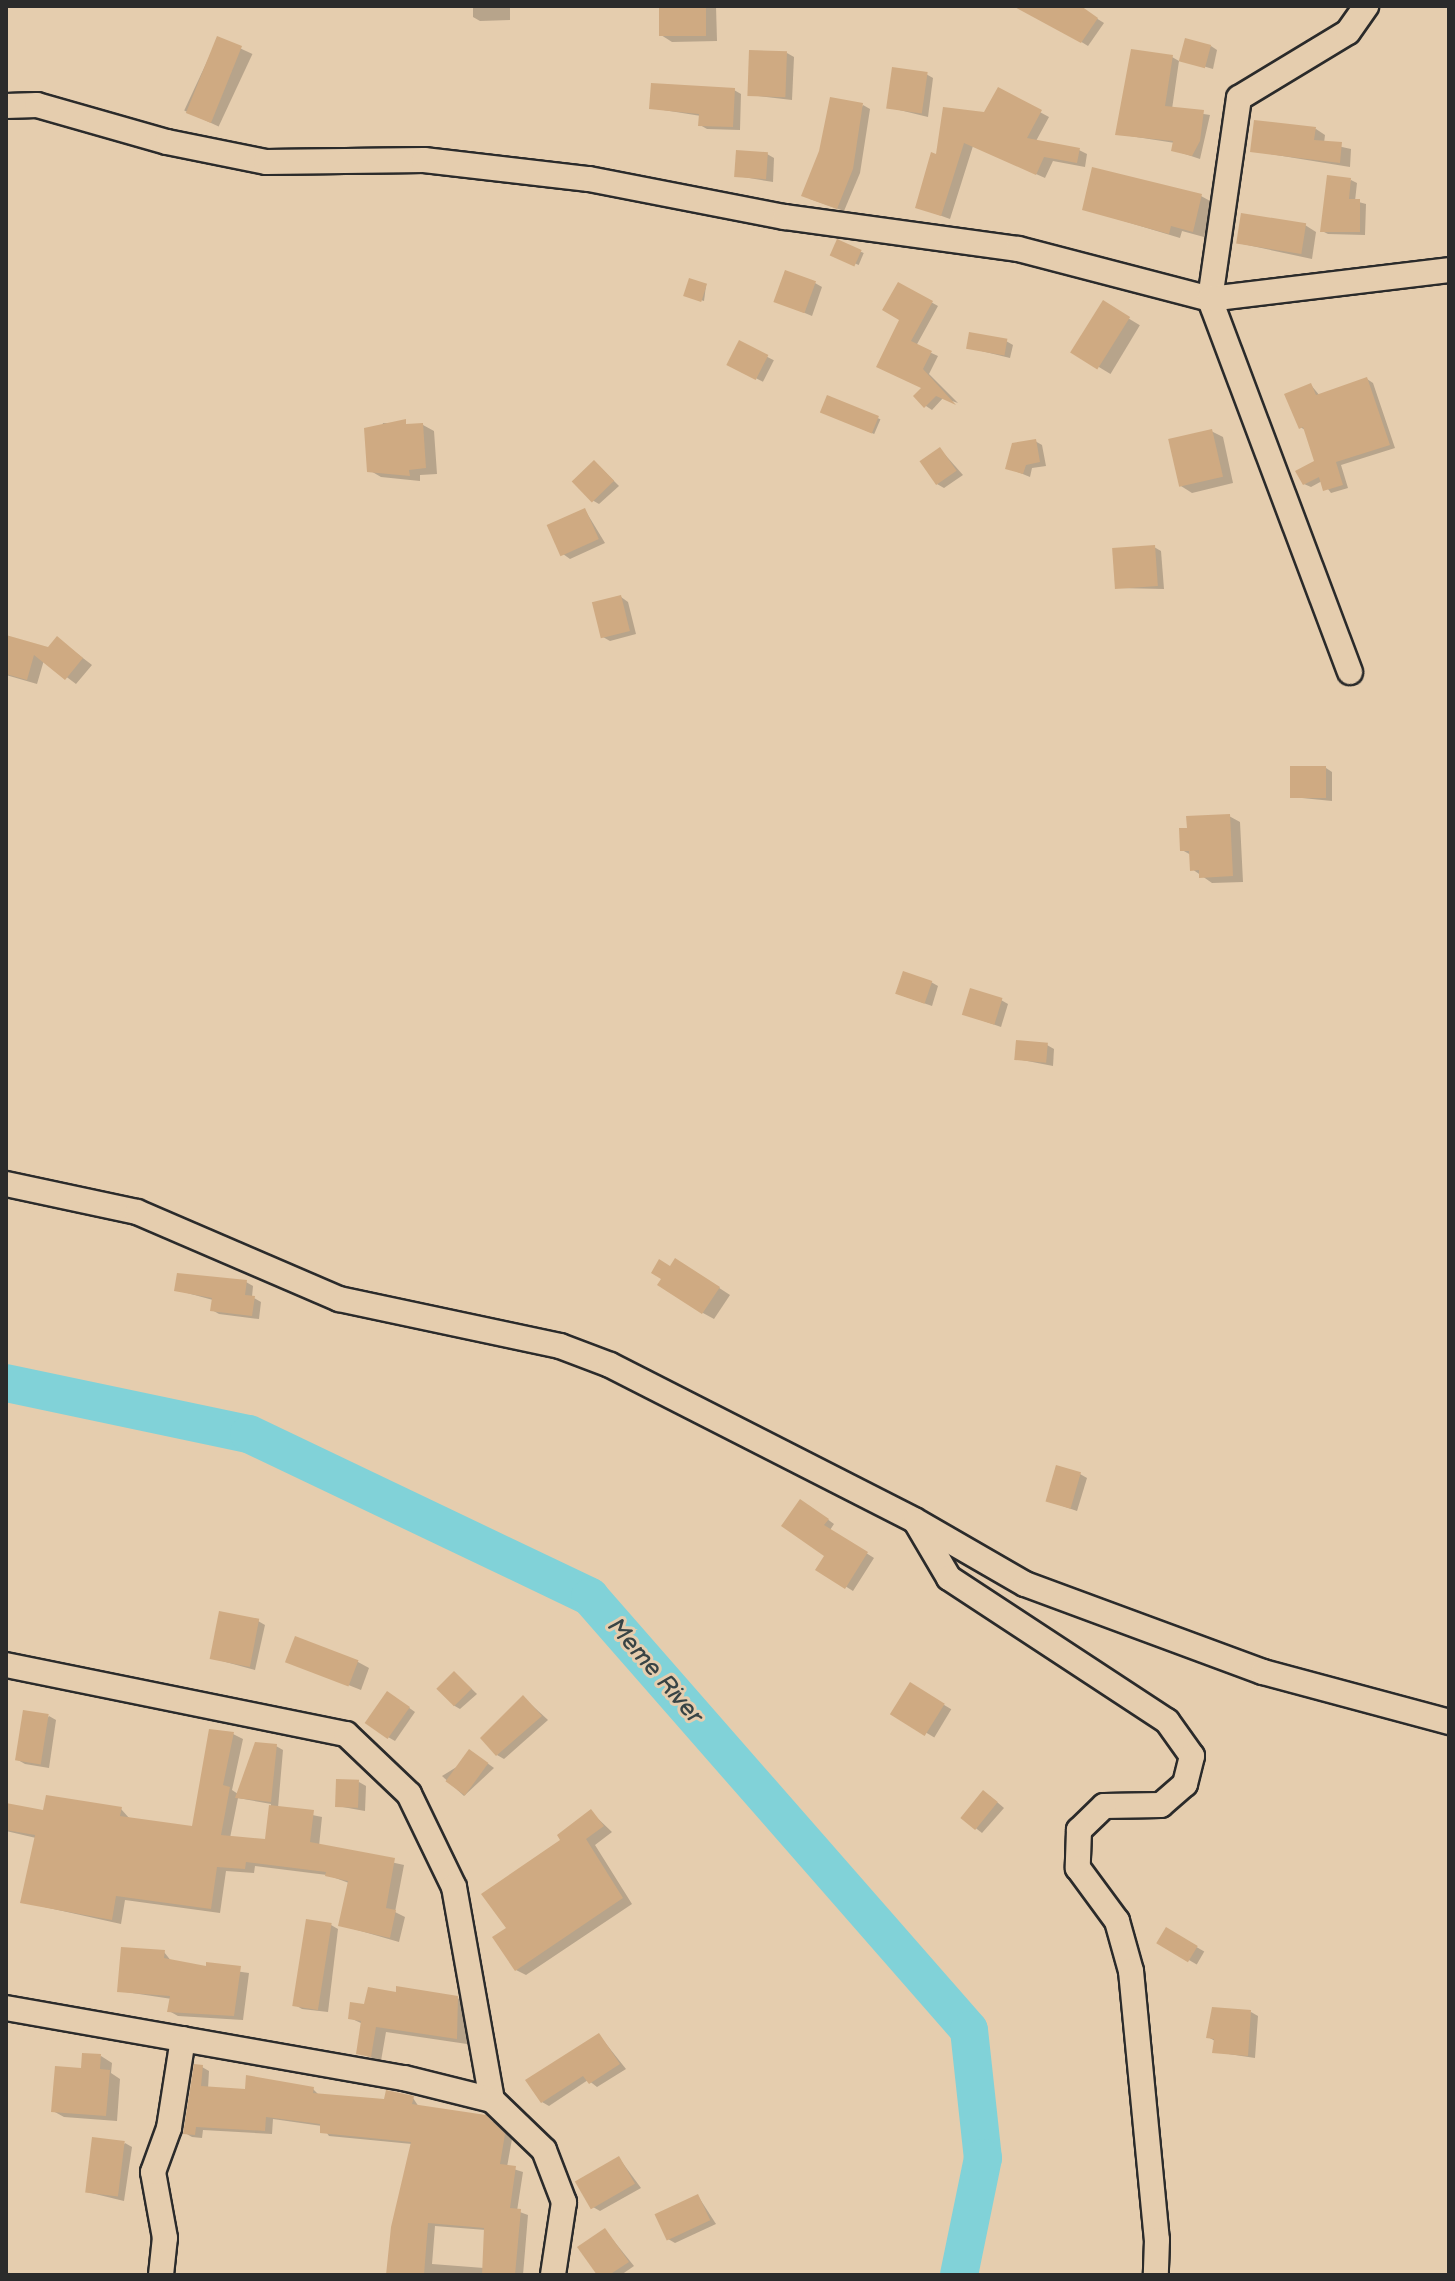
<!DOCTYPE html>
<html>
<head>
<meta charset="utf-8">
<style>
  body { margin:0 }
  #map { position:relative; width:1455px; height:2281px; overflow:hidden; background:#e5cdae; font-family:"Balsamiq Sans",sans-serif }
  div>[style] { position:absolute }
  .shadow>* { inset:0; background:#0003; transform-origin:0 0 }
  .river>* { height:38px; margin:-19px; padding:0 19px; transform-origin:19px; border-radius:19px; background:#81d2d8 }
  .building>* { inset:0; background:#cfaa82; transform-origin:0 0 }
  .roads { filter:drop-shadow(2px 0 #2b2b2b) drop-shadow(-2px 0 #2b2b2b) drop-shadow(0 2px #2b2b2b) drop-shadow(0 -2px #2b2b2b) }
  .street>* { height:24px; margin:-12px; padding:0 12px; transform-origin:12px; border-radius:12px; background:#e5cdae }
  span { translate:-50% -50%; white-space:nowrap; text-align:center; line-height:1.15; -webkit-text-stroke:6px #e5cdae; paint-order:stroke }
  .water-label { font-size:24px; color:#384445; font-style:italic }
  .frame { position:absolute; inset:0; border:8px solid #2b2b2b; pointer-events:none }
</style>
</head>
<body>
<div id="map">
  <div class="shadow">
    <div style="clip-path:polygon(473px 6px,510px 6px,510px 20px,480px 21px,473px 17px)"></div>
    <div style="clip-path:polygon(661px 6px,716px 6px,717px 41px,672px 42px,661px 35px)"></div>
    <div style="clip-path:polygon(1023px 6px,1077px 6px,1104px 23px,1088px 46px)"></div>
    <div style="left:218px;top:38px;width:38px;height:80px;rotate:25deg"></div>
    <div style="clip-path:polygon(1211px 46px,1217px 50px,1213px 69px,1182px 60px)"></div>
    <div style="clip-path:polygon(787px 53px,794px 57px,792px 100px,750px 95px)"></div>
    <div style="clip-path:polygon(1172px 57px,1179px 61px,1172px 109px,1210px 115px,1200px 159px,1173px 150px,1175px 143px,1117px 134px)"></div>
    <div style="clip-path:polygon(926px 74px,933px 78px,928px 117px,887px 107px)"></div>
    <div style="clip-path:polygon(734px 90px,741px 94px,740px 130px,707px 129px,700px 125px,701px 116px,651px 108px)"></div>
    <div style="clip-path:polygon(999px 90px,1049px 117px,1036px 141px,1079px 150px,1087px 154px,1085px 167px,1053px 161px,1045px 178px,973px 146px,950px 219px,917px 207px,938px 156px,986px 115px)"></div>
    <div style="clip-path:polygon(863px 105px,870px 109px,860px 173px,844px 211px,810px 199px)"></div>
    <div style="clip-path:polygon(1316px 129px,1325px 135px,1324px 143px,1351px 149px,1350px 167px,1252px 151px)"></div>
    <div style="clip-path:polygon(767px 154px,774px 158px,773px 182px,737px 176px)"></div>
    <div style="clip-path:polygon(1351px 180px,1357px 183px,1355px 201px,1366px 204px,1365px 235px,1328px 234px,1322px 231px)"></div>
    <div style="clip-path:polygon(1201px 196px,1212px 202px,1204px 237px,1182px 231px,1180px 238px,1084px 209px)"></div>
    <div style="clip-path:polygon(1305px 225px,1316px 232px,1312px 259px,1238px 243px)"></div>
    <div style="left:838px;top:242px;width:28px;height:13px;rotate:23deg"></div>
    <div style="clip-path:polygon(815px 283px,822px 287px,812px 316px,776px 301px)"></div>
    <div style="clip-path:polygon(899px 284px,938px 306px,916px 346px,938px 356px,929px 374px,958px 403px,943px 398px,932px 410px,926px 406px,902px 319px)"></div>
    <div style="clip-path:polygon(706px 286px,704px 301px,689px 296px)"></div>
    <div style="left:1103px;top:303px;width:43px;height:57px;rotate:31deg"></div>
    <div style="clip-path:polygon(1006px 341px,1013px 345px,1010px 358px,969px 348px)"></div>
    <div style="left:740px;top:343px;width:38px;height:24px;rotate:27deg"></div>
    <div style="clip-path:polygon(1367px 379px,1373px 383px,1395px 448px,1341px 465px,1348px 488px,1331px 493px,1322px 481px,1311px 487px,1304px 484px,1317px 462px,1307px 431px,1300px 427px,1311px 385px,1320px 396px)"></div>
    <div style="left:828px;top:397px;width:57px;height:16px;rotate:23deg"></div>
    <div style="clip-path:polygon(383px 423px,423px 425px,434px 431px,437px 474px,420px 475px,420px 481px,381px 477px,369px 470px)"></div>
    <div style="clip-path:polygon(1211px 431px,1223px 437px,1233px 483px,1192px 493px,1181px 486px)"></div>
    <div style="clip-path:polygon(1035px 441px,1042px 445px,1046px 466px,1032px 468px,1030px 477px,1008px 468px)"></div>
    <div style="clip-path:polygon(940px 449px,963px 475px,944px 488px,937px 484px)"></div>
    <div style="clip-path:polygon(595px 462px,619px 486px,599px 504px,592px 500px)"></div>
    <div style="clip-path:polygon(585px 510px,605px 543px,570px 559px,563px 554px)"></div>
    <div style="clip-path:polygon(1154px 547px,1161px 551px,1164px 589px,1117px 588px)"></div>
    <div style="clip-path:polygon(621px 597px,628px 602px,636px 634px,610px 641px,603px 637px)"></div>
    <div style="clip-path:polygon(6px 637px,48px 650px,57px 638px,92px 665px,76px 684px,44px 660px,37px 684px,6px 675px)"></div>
    <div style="clip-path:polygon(1326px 768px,1332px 772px,1332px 801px,1292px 797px)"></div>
    <div style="clip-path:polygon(1229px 816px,1240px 822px,1243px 882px,1212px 883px,1192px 869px,1191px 855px,1182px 850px)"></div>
    <div style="clip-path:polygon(931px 982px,938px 986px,932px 1006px,898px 994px)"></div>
    <div style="clip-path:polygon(1001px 1000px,1008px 1004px,1001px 1027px,964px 1014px)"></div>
    <div style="clip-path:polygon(1047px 1045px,1054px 1049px,1053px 1066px,1017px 1059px)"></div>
    <div style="clip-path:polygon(687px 1267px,730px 1295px,714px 1319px,703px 1313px,670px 1268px)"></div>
    <div style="clip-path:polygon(246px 1282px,253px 1286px,252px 1297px,261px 1302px,259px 1319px,219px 1314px,212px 1310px,213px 1300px,176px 1290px)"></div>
    <div style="clip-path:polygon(1080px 1474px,1087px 1478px,1077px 1511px,1048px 1501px)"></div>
    <div style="clip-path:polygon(808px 1505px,834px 1524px,830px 1530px,874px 1558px,853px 1591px,818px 1569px,826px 1556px)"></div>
    <div style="clip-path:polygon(258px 1621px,265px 1625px,255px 1670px,211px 1658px)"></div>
    <div style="clip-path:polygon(288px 1661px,358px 1662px,369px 1668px,361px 1690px)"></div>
    <div style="clip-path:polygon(455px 1673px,477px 1694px,460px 1709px,453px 1705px)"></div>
    <div style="left:911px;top:1685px;width:47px;height:33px;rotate:31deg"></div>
    <div style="clip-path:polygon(394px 1697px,415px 1712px,395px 1741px,388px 1737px)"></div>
    <div style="clip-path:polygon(523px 1697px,548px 1720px,504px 1759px,497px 1755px)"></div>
    <div style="clip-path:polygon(49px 1716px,56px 1720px,49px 1768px,25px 1764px,18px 1760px)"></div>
    <div style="clip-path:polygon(evenodd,233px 1734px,243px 1739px,232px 1790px,238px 1794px,276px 1746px,283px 1750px,278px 1808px,322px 1817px,319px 1846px,404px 1865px,395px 1912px,405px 1917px,399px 1942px,340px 1925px,349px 1883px,327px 1875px,255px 1866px,254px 1873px,226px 1871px,220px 1913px,125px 1900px,121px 1924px,22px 1902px,36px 1838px,6px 1831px,6px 1805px,45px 1812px,121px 1809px,130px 1819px,194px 1828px,233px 1734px,238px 1798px,271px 1804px,267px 1841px,230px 1838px,238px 1798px)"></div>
    <div style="clip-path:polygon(476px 1755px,494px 1768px,464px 1796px,442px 1776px)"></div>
    <div style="clip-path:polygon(359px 1782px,366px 1786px,365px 1811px,337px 1806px)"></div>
    <div style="clip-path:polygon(990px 1796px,1004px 1808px,982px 1833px,963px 1818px)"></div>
    <div style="clip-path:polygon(591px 1812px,612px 1832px,595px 1845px,632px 1904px,526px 1975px,516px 1970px,508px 1929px,563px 1841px)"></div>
    <div style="clip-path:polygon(331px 1925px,338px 1929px,328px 2012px,302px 2009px,295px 2005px)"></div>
    <div style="left:1167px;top:1930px;width:43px;height:15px;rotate:30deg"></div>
    <div style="clip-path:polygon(164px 1952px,172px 1962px,249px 1973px,243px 2020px,178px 2016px,169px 2011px,172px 1999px,119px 1991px)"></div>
    <div style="clip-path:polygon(397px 1994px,457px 1998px,468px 2003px,467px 2044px,386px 2032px,381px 2061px,358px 2053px,363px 2024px,350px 2018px)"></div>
    <div style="clip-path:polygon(1251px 2012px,1258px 2016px,1255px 2058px,1215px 2052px,1215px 2041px,1208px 2037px)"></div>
    <div style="clip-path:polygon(599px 2035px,626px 2069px,597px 2087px,588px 2080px,549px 2106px,542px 2102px)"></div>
    <div style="clip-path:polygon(101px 2056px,112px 2063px,111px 2073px,120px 2079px,117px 2121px,64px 2117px,53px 2111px,83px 2070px)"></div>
    <div style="clip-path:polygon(evenodd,202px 2067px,209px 2071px,208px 2089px,313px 2089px,320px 2096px,386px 2102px,413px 2098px,419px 2107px,494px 2122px,512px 2139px,507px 2167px,523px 2172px,517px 2211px,528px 2215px,523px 2275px,388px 2275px,412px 2144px,329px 2136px,322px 2126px,273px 2119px,272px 2134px,203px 2130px,202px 2138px,192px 2137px,185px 2133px,202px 2067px,435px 2226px,486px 2230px,484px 2268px,432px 2264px,435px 2226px)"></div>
    <div style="clip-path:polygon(125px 2143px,132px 2147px,124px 2201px,87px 2192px)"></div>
    <div style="clip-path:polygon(619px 2158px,641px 2188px,600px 2211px,593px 2207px)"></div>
    <div style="clip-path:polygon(698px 2196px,716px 2224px,675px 2243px,668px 2239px)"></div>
    <div style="clip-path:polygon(605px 2230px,634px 2266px,621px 2275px,599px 2275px)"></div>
  </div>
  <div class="river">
    <div style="left:6px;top:1383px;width:248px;rotate:11.9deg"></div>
    <div style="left:249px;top:1434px;width:378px;rotate:25.5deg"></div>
    <div style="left:590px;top:1597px;width:575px;rotate:48.8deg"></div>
    <div style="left:969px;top:2030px;width:129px;rotate:83.8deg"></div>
    <div style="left:983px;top:2158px;width:119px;rotate:101.6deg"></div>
  </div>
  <div class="building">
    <div style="left:659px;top:6px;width:47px;height:30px"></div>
    <div style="clip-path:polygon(1013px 6px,1081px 6px,1098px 18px,1081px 43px)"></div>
    <div style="left:217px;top:36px;width:27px;height:83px;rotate:22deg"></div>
    <div style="left:1185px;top:38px;width:27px;height:24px;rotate:15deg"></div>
    <div style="clip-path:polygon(1131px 49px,1173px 55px,1165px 106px,1204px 110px,1200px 141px,1192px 156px,1171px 151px,1173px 141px,1115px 135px)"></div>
    <div style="left:749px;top:50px;width:38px;height:46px;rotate:2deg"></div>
    <div style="left:892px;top:67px;width:36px;height:42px;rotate:8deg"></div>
    <div style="clip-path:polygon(651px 83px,735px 88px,733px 127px,698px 126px,699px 114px,649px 109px)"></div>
    <div style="clip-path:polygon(998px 87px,1042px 110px,1027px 138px,1080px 148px,1077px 163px,1044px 157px,1036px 175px,964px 143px,941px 216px,915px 208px,931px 152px,936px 154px,943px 107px,984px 112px)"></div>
    <div style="clip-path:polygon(830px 97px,863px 103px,853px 169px,837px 209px,801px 196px,819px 151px)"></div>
    <div style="clip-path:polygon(1254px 120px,1316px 127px,1314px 140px,1342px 142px,1340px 163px,1250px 152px)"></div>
    <div style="left:736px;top:150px;width:32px;height:27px;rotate:4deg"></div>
    <div style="clip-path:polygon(1092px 167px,1202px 194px,1193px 232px,1171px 226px,1169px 234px,1082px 210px)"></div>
    <div style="clip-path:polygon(1327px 175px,1351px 178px,1349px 199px,1360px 199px,1360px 232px,1320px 232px)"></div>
    <div style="left:1241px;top:213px;width:66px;height:31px;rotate:9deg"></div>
    <div style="left:837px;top:239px;width:27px;height:18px;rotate:24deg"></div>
    <div style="left:785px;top:270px;width:33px;height:34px;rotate:20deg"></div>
    <div style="left:689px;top:278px;width:19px;height:19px;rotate:18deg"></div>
    <div style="clip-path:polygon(898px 282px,933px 301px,911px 341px,932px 351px,923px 369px,956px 405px,936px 396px,924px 408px,913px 396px,921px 388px,876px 367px,899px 320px,882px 310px)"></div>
    <div style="left:1103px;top:300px;width:32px;height:62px;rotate:32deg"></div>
    <div style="left:969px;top:332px;width:39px;height:17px;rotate:10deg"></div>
    <div style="left:739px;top:340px;width:33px;height:28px;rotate:27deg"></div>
    <div style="clip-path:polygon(1367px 377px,1390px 445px,1336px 462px,1343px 485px,1323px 491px,1319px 477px,1303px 485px,1295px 471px,1314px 461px,1303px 427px,1299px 429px,1284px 394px,1311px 383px,1316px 395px)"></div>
    <div style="left:827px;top:395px;width:56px;height:19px;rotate:22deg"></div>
    <div style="clip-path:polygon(406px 419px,406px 424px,423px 423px,426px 468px,409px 470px,410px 476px,367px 472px,364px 428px)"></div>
    <div style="left:1212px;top:429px;width:49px;height:45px;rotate:77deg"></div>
    <div style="clip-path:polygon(1036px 439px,1040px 462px,1026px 465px,1023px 474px,1005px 469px,1012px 443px)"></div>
    <div style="left:940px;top:447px;width:29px;height:25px;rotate:55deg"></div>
    <div style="left:594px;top:460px;width:29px;height:31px;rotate:46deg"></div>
    <div style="left:585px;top:508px;width:34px;height:42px;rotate:66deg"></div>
    <div style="left:1155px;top:545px;width:41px;height:43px;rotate:86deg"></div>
    <div style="left:621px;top:595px;width:37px;height:30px;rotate:76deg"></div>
    <div style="clip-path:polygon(6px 635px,48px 647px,57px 636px,83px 658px,65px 680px,34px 655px,27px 680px,6px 674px)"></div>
    <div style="left:1290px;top:766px;width:36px;height:32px"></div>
    <div style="clip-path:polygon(1230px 814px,1233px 876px,1199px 878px,1199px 870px,1190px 871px,1189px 851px,1180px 851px,1179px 828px,1187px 828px,1186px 816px)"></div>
    <div style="left:903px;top:971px;width:31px;height:24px;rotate:19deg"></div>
    <div style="left:970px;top:988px;width:34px;height:28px;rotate:17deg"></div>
    <div style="left:1016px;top:1040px;width:32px;height:20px;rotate:5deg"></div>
    <div style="clip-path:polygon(675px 1258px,720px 1287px,702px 1314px,657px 1285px,661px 1279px,651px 1273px,659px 1259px,670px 1266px)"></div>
    <div style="clip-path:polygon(177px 1273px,247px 1280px,245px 1295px,255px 1296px,252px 1316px,210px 1311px,212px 1298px,174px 1291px)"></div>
    <div style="left:1056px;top:1465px;width:26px;height:38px;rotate:16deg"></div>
    <div style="clip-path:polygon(800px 1499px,829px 1519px,824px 1525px,868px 1552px,845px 1589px,815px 1570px,824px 1556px,781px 1526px)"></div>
    <div style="left:219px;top:1611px;width:41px;height:49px;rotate:11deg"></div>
    <div style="left:295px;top:1636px;width:68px;height:28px;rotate:21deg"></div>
    <div style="left:454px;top:1671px;width:25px;height:25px;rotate:45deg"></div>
    <div style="left:910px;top:1682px;width:41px;height:38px;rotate:32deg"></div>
    <div style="left:387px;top:1691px;width:28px;height:39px;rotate:35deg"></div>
    <div style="clip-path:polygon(523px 1695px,542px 1716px,496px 1756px,480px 1738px)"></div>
    <div style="left:23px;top:1710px;width:26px;height:51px;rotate:9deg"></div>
    <div style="clip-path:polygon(209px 1729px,234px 1732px,223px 1785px,230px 1787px,221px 1835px,265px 1839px,269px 1805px,314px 1810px,310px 1842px,395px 1858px,386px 1908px,396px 1910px,390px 1938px,338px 1926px,348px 1881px,325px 1876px,326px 1872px,246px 1862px,245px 1869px,217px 1867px,211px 1909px,116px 1896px,112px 1920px,20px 1903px,35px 1835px,6px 1830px,6px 1803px,43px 1810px,46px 1795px,122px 1807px,120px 1816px,192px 1826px)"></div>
    <div style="clip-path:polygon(255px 1742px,277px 1744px,271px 1802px,235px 1798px)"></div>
    <div style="left:469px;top:1749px;width:24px;height:40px;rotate:36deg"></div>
    <div style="left:336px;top:1779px;width:23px;height:28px;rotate:2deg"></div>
    <div style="left:983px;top:1790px;width:19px;height:36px;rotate:39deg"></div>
    <div style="clip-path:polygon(591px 1809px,604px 1826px,586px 1839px,623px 1898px,515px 1971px,492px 1937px,506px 1928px,481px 1894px,560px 1840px,557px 1835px)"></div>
    <div style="left:306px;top:1919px;width:26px;height:88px;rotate:9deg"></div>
    <div style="left:1166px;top:1927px;width:37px;height:19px;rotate:31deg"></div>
    <div style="clip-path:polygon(121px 1947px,165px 1950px,164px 1958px,206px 1966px,206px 1962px,241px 1966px,234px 2016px,167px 2012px,170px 1996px,117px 1992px)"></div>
    <div style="clip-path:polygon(396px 1986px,458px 1996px,457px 2039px,376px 2027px,371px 2057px,356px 2054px,361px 2021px,348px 2019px,350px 2002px,364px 2004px,368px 1987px,396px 1992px)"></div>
    <div style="clip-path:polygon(1212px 2007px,1251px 2010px,1248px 2056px,1212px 2053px,1214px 2039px,1206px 2038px)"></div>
    <div style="clip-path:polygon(599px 2033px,620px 2064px,589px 2084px,583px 2076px,541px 2103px,525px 2080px)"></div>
    <div style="clip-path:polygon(82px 2053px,101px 2054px,100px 2069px,110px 2070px,106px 2116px,51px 2112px,55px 2066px,81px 2068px)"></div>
    <div style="clip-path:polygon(194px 2064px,203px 2065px,201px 2086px,245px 2089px,246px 2075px,314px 2087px,313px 2093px,384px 2099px,386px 2090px,414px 2096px,412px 2104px,486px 2115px,505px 2134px,500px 2164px,516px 2166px,510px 2208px,521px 2209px,515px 2275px,482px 2275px,484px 2228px,428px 2223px,424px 2275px,386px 2275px,391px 2227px,411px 2142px,320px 2133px,320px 2124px,266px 2117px,265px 2131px,196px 2127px,195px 2135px,183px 2134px)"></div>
    <div style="left:92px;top:2137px;width:33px;height:56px;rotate:7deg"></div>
    <div style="left:619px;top:2156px;width:32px;height:51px;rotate:60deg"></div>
    <div style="left:698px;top:2194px;width:29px;height:48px;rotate:65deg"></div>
    <div style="clip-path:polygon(605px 2228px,629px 2262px,609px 2275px,597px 2275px,577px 2247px)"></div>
  </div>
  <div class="roads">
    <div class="street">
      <div style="left:6px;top:106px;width:31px;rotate:-2deg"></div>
      <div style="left:37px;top:105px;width:135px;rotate:15.9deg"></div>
      <div style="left:167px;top:142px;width:101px;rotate:11.4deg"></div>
      <div style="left:266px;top:162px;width:158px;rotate:-0.7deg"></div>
      <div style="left:424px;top:160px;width:166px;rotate:6.6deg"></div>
      <div style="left:589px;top:179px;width:200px;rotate:11deg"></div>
      <div style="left:785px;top:217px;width:235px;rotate:7.8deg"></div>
      <div style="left:1018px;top:249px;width:198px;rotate:14.6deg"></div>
      <div style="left:1210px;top:299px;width:203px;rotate:-81.8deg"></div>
      <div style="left:1239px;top:98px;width:127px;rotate:-31.2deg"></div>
      <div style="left:1348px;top:32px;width:32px;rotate:-55deg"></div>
      <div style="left:1350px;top:672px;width:398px;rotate:-110.6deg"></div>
      <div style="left:1210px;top:299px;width:241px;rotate:-6.9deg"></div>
      <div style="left:6px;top:1184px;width:134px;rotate:12.1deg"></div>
      <div style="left:137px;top:1212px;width:220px;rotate:23.3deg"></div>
      <div style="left:339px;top:1299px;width:226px;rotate:12deg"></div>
      <div style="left:560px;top:1346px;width:53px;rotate:20.8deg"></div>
      <div style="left:610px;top:1365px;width:341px;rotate:27deg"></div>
      <div style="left:914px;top:1520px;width:128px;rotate:30deg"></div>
      <div style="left:1025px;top:1584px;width:254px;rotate:20.3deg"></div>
      <div style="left:1263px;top:1672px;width:193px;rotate:15deg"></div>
      <div style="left:916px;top:1522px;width:65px;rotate:59.5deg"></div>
      <div style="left:949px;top:1578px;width:261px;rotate:33.3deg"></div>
      <div style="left:1167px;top:1721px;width:43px;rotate:54.5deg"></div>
      <div style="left:1192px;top:1756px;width:29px;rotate:104deg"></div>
      <div style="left:1185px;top:1784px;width:32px;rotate:139deg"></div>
      <div style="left:1161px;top:1805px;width:57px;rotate:179deg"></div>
      <div style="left:1104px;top:1806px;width:35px;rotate:136deg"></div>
      <div style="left:1079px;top:1830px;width:38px;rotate:92deg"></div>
      <div style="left:1078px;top:1868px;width:66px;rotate:53.7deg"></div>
      <div style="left:1117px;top:1921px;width:52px;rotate:74.4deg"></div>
      <div style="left:1131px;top:1971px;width:270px;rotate:84.5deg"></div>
      <div style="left:1157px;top:2240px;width:35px;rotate:92deg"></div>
      <div style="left:6px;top:1665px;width:347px;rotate:11.5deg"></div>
      <div style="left:346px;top:1734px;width:87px;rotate:43.6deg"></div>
      <div style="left:409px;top:1794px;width:103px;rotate:64.2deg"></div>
      <div style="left:454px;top:1887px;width:216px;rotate:79.9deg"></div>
      <div style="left:6px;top:2008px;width:404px;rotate:10deg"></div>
      <div style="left:404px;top:2078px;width:91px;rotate:14deg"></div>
      <div style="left:492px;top:2100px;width:72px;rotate:43.9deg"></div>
      <div style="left:544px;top:2150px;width:56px;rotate:69deg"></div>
      <div style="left:564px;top:2202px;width:74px;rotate:98.6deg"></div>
      <div style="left:161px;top:2275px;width:37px;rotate:-84deg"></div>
      <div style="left:165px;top:2238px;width:67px;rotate:-100.3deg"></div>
      <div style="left:153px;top:2172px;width:47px;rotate:-70deg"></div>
      <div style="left:169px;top:2128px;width:90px;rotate:-81.1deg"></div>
    </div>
  </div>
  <div class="water-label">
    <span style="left:655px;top:1671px;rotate:49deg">Meme River</span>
  </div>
  <div class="frame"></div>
</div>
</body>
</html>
